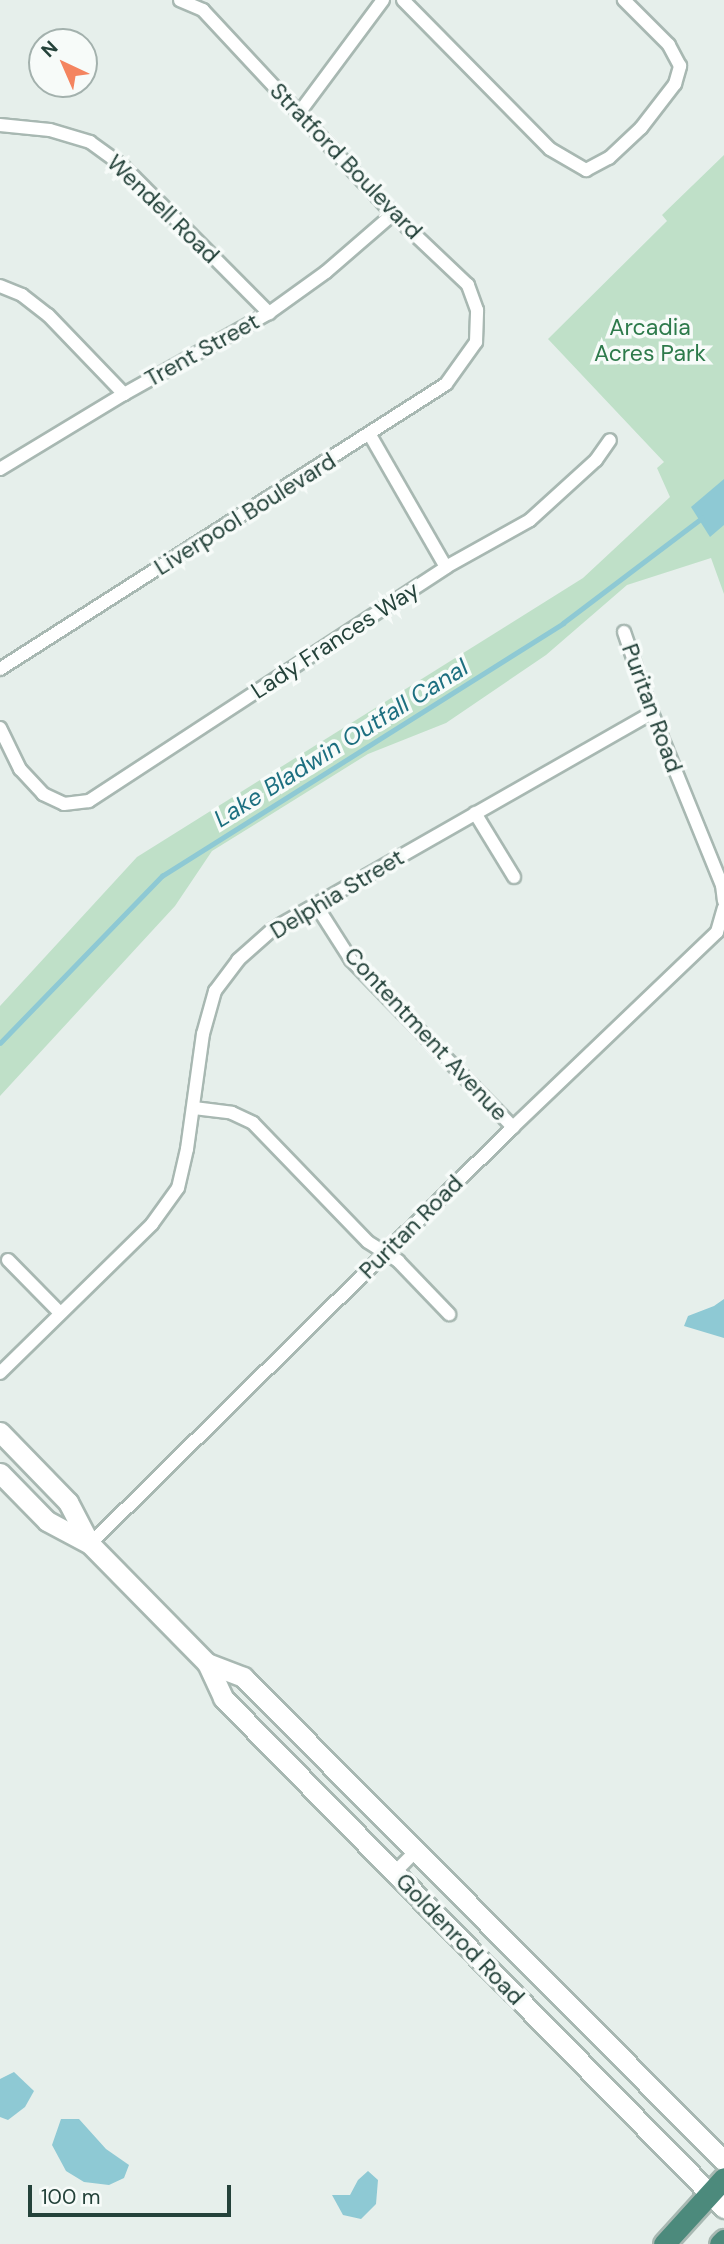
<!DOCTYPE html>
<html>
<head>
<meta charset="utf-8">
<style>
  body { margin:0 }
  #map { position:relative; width:724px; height:2244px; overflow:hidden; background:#e6efeb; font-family:"DM Sans",sans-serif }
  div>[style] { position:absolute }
  .green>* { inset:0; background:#bfe0c8 }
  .water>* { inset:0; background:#8ec9d4 }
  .stream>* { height:4.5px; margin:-2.25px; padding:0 2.25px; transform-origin:2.25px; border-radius:2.25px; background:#8ec9d4 }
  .roads { filter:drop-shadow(2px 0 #a8b8b2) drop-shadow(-2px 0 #a8b8b2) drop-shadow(0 2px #a8b8b2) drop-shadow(0 -2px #a8b8b2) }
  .minor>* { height:12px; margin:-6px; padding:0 6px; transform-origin:6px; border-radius:6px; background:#fff }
  .secondary>* { height:19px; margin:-9.5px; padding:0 9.5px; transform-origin:9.5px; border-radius:9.5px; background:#fff }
  .trunk>* { height:21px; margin:-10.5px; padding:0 10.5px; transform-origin:10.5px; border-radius:10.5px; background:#4c8a7c }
  span { translate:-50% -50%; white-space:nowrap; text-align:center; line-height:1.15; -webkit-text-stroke:7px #f7fbf9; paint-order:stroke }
  .street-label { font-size:23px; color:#24423a }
  .park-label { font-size:23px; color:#2d7a4b }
  .water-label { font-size:24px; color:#1c6f80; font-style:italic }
  .north { position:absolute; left:28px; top:28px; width:70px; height:70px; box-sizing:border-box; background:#f7fbf9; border:2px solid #a3b1ad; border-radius:50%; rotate:316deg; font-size:19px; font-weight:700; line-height:28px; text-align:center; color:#24423a }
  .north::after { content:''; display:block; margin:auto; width:24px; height:32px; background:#f4845f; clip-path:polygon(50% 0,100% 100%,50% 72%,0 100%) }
  .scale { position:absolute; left:28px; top:2185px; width:203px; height:32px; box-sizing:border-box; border:4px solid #24423a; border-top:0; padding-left:9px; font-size:21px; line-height:24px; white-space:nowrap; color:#24423a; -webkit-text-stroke:5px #f7fbf9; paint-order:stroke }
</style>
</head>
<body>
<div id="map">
  <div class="green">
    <div style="clip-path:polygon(724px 155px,724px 594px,711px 558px,627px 585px,546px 655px,446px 723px,368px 754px,212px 851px,175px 906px,0 1096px,0 1006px,137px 857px,583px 578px,670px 497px,657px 468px,664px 462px,548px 339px,667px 221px,662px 215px)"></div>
  </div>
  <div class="water">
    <div style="clip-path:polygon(724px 479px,724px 525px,710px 537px,691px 507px)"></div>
    <div style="clip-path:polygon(724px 1299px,724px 1338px,684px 1326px,688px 1316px,714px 1306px)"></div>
    <div style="clip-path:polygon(14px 2072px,34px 2091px,25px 2107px,8px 2120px,0 2117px,0 2079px)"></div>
    <div style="clip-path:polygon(61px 2119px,79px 2119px,106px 2149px,129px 2165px,124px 2178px,109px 2185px,84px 2182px,66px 2171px,52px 2145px)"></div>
    <div style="clip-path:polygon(368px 2171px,378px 2180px,376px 2204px,361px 2219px,343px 2215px,332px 2195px,350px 2195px,358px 2180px)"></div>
  </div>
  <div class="stream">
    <div style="left:0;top:1043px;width:233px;rotate:-45.9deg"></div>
    <div style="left:162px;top:876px;width:474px;rotate:-32.2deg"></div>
    <div style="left:563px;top:623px;width:174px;rotate:-37.1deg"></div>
  </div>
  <div class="roads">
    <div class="minor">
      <div style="left:403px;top:0;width:209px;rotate:45.4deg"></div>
      <div style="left:550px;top:149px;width:42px;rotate:30.3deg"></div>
      <div style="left:586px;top:170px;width:26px;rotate:-28deg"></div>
      <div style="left:609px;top:158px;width:44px;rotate:-43.2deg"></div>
      <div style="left:641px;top:128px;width:56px;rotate:-52.3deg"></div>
      <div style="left:675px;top:84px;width:19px;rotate:-74deg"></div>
      <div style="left:680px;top:66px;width:24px;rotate:-118deg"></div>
      <div style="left:669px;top:45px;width:64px;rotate:-135deg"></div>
      <div style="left:299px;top:113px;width:141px;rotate:-53.4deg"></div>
      <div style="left:0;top:125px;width:50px;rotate:5.7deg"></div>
      <div style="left:50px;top:130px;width:42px;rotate:16.7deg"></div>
      <div style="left:90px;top:142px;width:39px;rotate:36deg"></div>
      <div style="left:122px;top:165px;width:209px;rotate:45.2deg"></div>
      <div style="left:0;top:286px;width:24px;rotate:22deg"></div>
      <div style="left:22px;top:295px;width:33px;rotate:38deg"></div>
      <div style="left:48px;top:315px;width:110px;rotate:46.1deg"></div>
      <div style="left:370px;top:435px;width:152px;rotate:60.1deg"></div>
      <div style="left:0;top:469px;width:145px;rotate:-31.2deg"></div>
      <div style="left:124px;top:394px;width:166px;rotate:-29.2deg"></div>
      <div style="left:269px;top:313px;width:70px;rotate:-35.7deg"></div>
      <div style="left:326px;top:272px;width:89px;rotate:-40.9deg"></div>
      <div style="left:624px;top:632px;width:86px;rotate:70.9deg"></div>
      <div style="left:652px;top:713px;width:186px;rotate:67.9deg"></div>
      <div style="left:722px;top:885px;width:16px;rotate:83deg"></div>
      <div style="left:0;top:669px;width:529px;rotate:-32.58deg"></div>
      <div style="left:446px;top:384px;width:52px;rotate:-54.5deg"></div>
      <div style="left:476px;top:342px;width:32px;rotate:-88deg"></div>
      <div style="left:477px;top:310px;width:27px;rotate:-110deg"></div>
      <div style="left:468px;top:285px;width:103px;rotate:-136.6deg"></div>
      <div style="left:393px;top:214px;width:279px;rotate:-133deg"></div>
      <div style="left:203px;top:10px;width:25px;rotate:-157deg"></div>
      <div style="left:0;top:728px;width:46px;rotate:64deg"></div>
      <div style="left:20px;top:769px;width:34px;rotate:47deg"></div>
      <div style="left:43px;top:794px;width:23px;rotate:25deg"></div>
      <div style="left:64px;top:804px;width:25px;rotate:-7deg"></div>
      <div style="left:89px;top:801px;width:427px;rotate:-33.2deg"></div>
      <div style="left:446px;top:567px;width:96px;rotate:-29.2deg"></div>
      <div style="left:530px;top:520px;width:89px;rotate:-42.3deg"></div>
      <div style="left:596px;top:460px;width:24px;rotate:-55deg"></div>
      <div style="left:475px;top:813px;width:75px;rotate:58.6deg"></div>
      <div style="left:316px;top:905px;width:65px;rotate:57.5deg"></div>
      <div style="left:351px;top:960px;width:233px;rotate:45.9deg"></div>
      <div style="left:194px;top:1108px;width:38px;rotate:7deg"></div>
      <div style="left:232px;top:1113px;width:23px;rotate:25deg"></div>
      <div style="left:253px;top:1123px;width:165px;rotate:46deg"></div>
      <div style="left:368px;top:1242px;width:36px;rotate:32deg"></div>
      <div style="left:398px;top:1261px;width:74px;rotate:46.1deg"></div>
      <div style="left:8px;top:1260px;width:74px;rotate:45.5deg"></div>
      <div style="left:0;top:1373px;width:213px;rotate:-44.4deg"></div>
      <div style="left:152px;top:1224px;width:44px;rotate:-54.2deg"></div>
      <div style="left:178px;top:1188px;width:40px;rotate:-77deg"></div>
      <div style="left:187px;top:1149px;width:116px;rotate:-82.1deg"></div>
      <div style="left:203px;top:1034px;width:45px;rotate:-74.4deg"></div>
      <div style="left:215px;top:991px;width:39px;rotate:-53deg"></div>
      <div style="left:238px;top:960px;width:47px;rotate:-41.5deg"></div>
      <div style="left:273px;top:929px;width:436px;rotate:-29.7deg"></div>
      <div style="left:90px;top:1544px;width:594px;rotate:-44.59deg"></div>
      <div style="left:513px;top:1127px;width:282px;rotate:-43.7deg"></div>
      <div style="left:717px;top:932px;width:25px;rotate:-74deg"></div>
      <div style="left:395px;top:1872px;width:30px;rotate:-45deg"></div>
    </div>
    <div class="secondary">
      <div style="left:0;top:1432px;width:98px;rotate:45.8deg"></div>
      <div style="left:68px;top:1502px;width:47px;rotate:62.4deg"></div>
      <div style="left:90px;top:1544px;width:167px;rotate:45.5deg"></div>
      <div style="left:207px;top:1663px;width:38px;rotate:65deg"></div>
      <div style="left:223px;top:1698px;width:715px;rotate:45.51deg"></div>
      <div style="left:0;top:1473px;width:67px;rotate:45.6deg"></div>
      <div style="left:47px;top:1521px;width:49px;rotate:28.1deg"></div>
      <div style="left:207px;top:1663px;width:39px;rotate:21deg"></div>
      <div style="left:243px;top:1677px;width:682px;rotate:45.18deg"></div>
    </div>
    <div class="trunk">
      <div style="left:664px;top:2244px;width:89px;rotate:-47.7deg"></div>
      <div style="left:720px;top:2244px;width:6px;rotate:-45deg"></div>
    </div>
  </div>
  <div class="street-label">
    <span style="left:346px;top:161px;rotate:46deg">Stratford Boulevard</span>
    <span style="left:163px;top:209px;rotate:44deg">Wendell Road</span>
    <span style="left:202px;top:350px;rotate:-29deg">Trent Street</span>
    <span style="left:245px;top:514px;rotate:-32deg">Liverpool Boulevard</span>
    <span style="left:335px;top:640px;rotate:-33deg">Lady Frances Way</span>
    <span style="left:652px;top:708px;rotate:70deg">Puritan Road</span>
    <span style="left:337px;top:894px;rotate:-31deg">Delphia Street</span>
    <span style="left:426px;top:1034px;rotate:47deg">Contentment Avenue</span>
    <span style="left:411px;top:1227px;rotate:-45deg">Puritan Road</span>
    <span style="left:460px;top:1939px;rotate:46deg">Goldenrod Road</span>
  </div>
  <div class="park-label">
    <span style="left:650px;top:340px">Arcadia<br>Acres Park</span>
  </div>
  <div class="water-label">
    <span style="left:341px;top:743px;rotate:-32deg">Lake Bladwin Outfall Canal</span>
  </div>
  <div class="north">N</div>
  <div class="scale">100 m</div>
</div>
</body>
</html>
